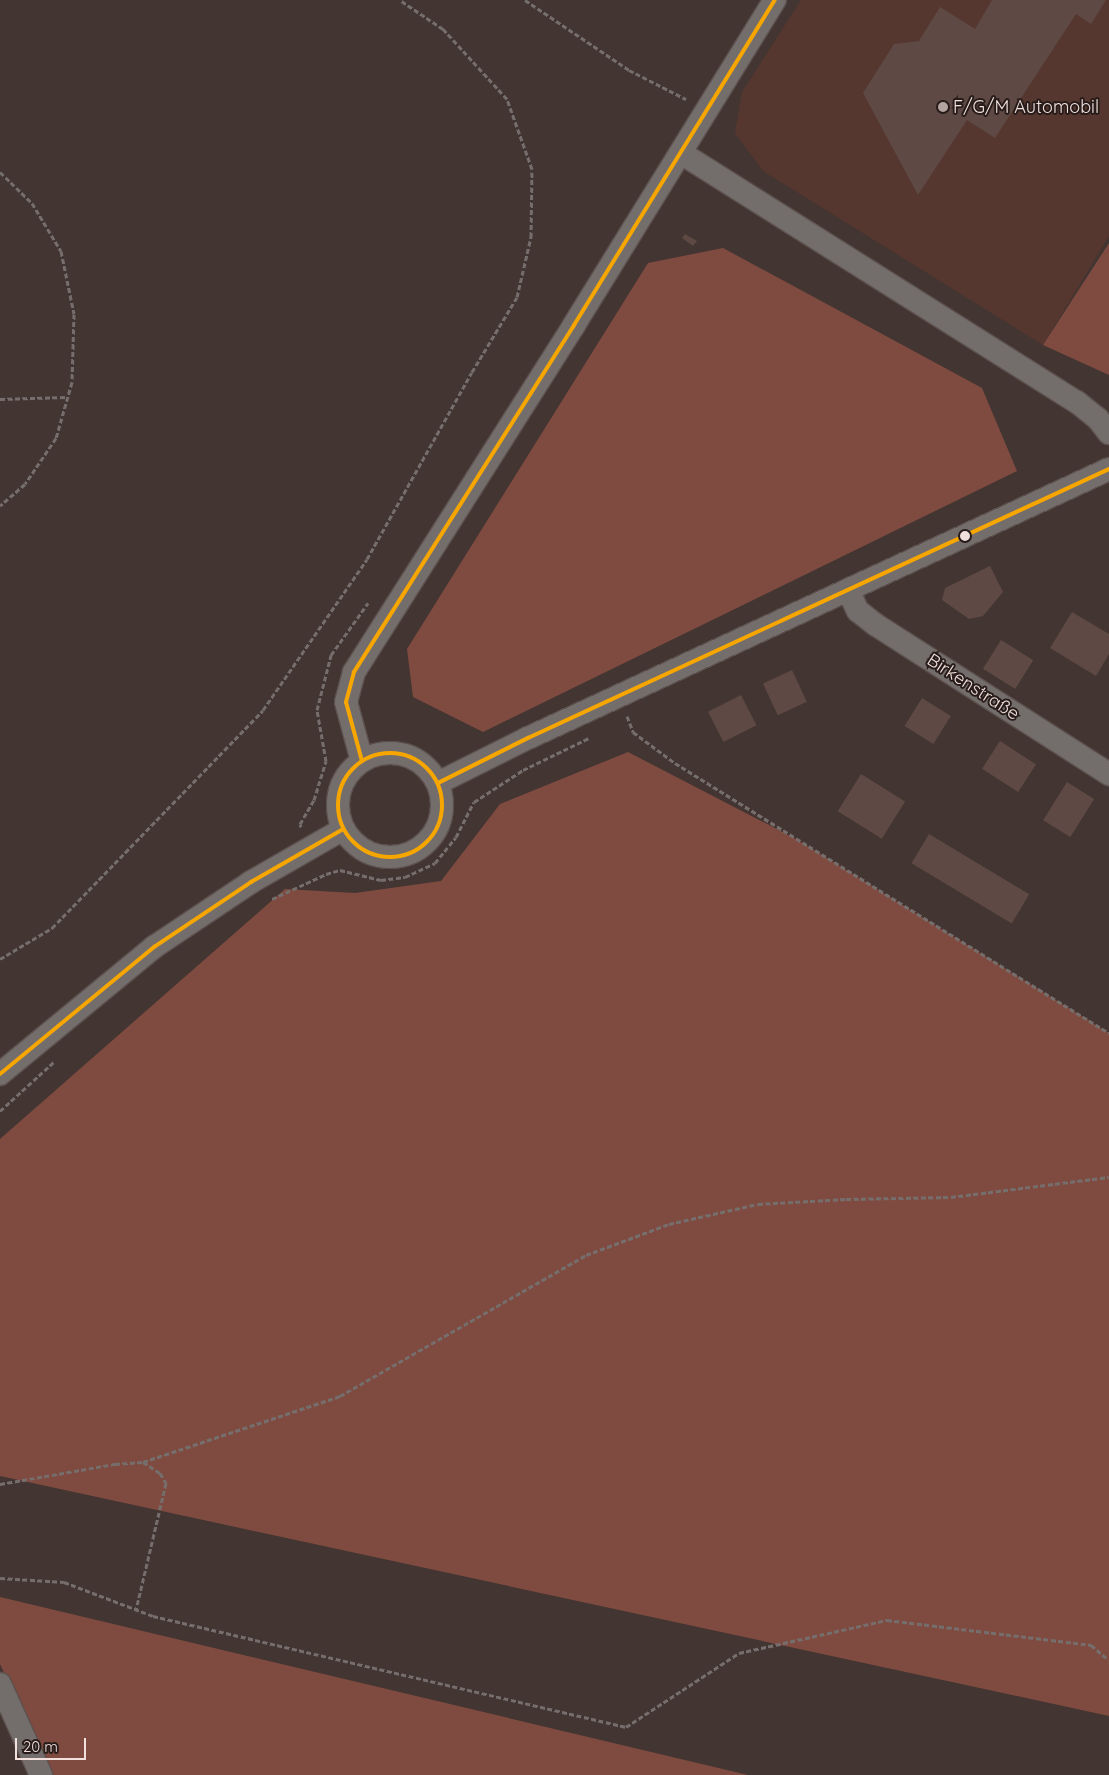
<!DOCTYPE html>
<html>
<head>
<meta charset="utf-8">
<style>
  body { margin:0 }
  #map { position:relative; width:1109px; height:1775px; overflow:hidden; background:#433531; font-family:Quicksand,sans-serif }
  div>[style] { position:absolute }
  .built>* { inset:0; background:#55372f }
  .green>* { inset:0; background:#7f4b40 }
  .building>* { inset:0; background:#5e4944; transform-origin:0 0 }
  .path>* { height:3px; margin-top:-1.5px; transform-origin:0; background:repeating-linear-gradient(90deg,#756e6c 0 5px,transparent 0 7.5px) }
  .roads { filter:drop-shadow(1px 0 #5d514e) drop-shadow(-1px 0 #5d514e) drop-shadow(0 1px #5d514e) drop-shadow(0 -1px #5d514e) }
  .minor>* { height:22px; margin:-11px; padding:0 11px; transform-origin:11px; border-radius:11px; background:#736e6c }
  .minor>.ring { margin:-11px; padding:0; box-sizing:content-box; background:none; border:22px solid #736e6c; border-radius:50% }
  .bus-1>* { height:4px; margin:-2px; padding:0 2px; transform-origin:2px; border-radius:2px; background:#f7a600 }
  .bus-1>.ring { margin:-2px; padding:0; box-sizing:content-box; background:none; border:4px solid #f7a600; border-radius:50% }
  .dots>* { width:14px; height:14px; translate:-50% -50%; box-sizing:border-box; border:2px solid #271c19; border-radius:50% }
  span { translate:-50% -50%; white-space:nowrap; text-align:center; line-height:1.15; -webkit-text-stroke:4px #271c19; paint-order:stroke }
  .poi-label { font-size:18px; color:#f1e0dc }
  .left { translate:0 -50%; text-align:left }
  .street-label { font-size:18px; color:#f1e0dc }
  .scale { position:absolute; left:15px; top:1738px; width:71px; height:22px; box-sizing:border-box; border:2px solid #f1e0dc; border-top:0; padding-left:6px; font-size:15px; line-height:18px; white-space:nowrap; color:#f1e0dc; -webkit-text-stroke:4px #271c19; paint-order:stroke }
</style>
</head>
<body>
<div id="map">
  <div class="built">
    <div style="clip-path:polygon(801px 0,1109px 0,1109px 236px,1043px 345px,763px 171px,735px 133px,742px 92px)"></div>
  </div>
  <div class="green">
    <div style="clip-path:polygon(1109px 243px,1109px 375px,1043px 345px)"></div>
    <div style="clip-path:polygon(723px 248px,982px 388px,1017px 471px,483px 732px,413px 697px,407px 649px,648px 263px)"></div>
    <div style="clip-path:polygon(628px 752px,798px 840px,1109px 1033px,1109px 1716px,0 1476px,0 1139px,285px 889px,355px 893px,441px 881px,500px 804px)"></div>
    <div style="clip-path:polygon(0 1597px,748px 1775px,51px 1775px,0 1664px)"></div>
  </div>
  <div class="building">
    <div style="clip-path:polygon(992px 0,1106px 0,1091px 24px,1076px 14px,995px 138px,967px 120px,918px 195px,863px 93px,894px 44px,919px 41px,940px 7px,975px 29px)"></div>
    <div style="clip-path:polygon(685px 234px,697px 241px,693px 246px,682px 238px)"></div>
    <div style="clip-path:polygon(990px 566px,1003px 592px,983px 616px,969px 619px,942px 600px,945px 588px)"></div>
    <div style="clip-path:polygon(1072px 612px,1109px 634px,1109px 654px,1096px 676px,1050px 648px)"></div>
    <div style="left:1001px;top:640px;width:38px;height:34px;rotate:32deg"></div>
    <div style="left:792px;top:670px;width:35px;height:32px;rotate:65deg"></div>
    <div style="left:741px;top:695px;width:34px;height:37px;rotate:63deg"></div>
    <div style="left:922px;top:698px;width:34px;height:33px;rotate:32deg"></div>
    <div style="left:1000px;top:741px;width:43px;height:33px;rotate:33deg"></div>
    <div style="left:861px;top:774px;width:52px;height:44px;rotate:32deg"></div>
    <div style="left:1067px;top:782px;width:32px;height:45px;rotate:32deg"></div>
    <div style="left:929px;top:834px;width:117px;height:34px;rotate:31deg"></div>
  </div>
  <div class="path">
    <div style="left:525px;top:0;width:125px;rotate:33.9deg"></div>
    <div style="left:629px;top:70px;width:64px;rotate:27deg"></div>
    <div style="left:0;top:172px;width:45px;rotate:44.1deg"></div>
    <div style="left:32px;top:203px;width:56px;rotate:58.9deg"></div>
    <div style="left:61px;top:251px;width:64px;rotate:78.3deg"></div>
    <div style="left:74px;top:314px;width:68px;rotate:91.7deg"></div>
    <div style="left:72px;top:382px;width:58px;rotate:105.9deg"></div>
    <div style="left:56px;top:438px;width:55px;rotate:124deg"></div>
    <div style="left:25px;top:484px;width:33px;rotate:139deg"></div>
    <div style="left:0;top:399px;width:67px;rotate:-1.7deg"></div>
    <div style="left:627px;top:716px;width:17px;rotate:69deg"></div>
    <div style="left:633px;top:732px;width:52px;rotate:36.4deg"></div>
    <div style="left:675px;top:763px;width:511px;rotate:31.89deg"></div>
    <div style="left:301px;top:827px;width:3px;rotate:-108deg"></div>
    <div style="left:300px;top:824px;width:28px;rotate:-60deg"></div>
    <div style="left:314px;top:800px;width:41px;rotate:-72.9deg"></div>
    <div style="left:326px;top:761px;width:52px;rotate:-100deg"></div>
    <div style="left:317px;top:710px;width:57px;rotate:-75.7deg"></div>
    <div style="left:331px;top:655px;width:64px;rotate:-54.6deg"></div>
    <div style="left:272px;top:899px;width:60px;rotate:-24.8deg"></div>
    <div style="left:326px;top:874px;width:15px;rotate:-16deg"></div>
    <div style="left:340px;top:870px;width:42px;rotate:13.7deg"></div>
    <div style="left:381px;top:880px;width:24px;rotate:-7deg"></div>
    <div style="left:405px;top:877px;width:33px;rotate:-25deg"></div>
    <div style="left:435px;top:863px;width:33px;rotate:-51deg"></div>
    <div style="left:456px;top:837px;width:39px;rotate:-63deg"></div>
    <div style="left:474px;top:802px;width:59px;rotate:-33.1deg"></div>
    <div style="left:523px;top:770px;width:73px;rotate:-25.9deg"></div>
    <div style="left:0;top:959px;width:61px;rotate:-30.8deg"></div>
    <div style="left:52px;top:928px;width:303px;rotate:-45.9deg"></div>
    <div style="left:263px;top:710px;width:183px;rotate:-55.4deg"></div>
    <div style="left:367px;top:559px;width:214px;rotate:-60.7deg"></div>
    <div style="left:472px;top:372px;width:87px;rotate:-59deg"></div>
    <div style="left:517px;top:297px;width:62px;rotate:-76.9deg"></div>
    <div style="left:531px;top:237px;width:68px;rotate:-89.2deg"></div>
    <div style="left:532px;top:169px;width:74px;rotate:-109.7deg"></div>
    <div style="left:507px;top:99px;width:95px;rotate:-132.4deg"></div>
    <div style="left:443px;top:29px;width:52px;rotate:-146deg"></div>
    <div style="left:0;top:1111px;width:74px;rotate:-42.3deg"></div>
    <div style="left:143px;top:1462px;width:208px;rotate:-18.5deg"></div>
    <div style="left:340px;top:1396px;width:284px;rotate:-29.8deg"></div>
    <div style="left:586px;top:1255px;width:89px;rotate:-20.5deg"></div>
    <div style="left:669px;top:1224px;width:91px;rotate:-12.7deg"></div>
    <div style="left:758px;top:1204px;width:88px;rotate:-3.3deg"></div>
    <div style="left:846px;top:1199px;width:105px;rotate:-1.1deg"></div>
    <div style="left:951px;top:1197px;width:159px;rotate:-7.2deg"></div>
    <div style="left:0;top:1484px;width:117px;rotate:-9.9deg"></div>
    <div style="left:115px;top:1464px;width:28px;rotate:-4deg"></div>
    <div style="left:143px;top:1462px;width:20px;rotate:33deg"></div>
    <div style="left:160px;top:1473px;width:12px;rotate:59deg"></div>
    <div style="left:166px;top:1483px;width:130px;rotate:103.3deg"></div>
    <div style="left:0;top:1578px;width:64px;rotate:3.6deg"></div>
    <div style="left:64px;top:1582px;width:95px;rotate:20.9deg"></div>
    <div style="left:153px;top:1616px;width:486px;rotate:13.2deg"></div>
    <div style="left:626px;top:1727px;width:135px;rotate:-33.2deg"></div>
    <div style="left:739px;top:1653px;width:152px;rotate:-12.6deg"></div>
    <div style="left:887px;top:1620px;width:206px;rotate:7deg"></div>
    <div style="left:1091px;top:1645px;width:23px;rotate:40deg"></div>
  </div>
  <div class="roads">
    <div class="minor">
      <div style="left:681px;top:153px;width:468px;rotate:32.2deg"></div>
      <div style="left:1077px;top:402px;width:27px;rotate:39deg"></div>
      <div style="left:1098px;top:419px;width:18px;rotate:52deg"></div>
      <div style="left:848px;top:590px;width:23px;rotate:65deg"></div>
      <div style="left:858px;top:611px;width:23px;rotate:38deg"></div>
      <div style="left:876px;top:625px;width:277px;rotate:32.6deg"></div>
      <div class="ring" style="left:338px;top:753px;width:82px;height:82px"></div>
      <div style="left:362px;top:761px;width:61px;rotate:-105.2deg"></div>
      <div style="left:346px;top:702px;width:31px;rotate:-75deg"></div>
      <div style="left:354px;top:672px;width:411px;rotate:-57.6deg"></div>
      <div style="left:574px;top:325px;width:382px;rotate:-58.3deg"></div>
      <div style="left:438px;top:783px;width:101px;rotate:-26.6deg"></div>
      <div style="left:528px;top:738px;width:640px;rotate:-24.84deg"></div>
      <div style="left:0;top:1074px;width:200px;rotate:-39.5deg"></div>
      <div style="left:154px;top:947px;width:117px;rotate:-33.8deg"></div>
      <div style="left:251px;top:882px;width:106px;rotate:-29.9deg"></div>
      <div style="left:0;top:1684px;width:100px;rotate:65.7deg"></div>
    </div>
  </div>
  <div class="bus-1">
    <div class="ring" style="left:338px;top:753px;width:100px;height:100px"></div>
    <div style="left:362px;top:761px;width:61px;rotate:-105.2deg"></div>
    <div style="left:346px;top:702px;width:31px;rotate:-75deg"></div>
    <div style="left:354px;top:672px;width:411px;rotate:-57.6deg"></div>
    <div style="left:574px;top:325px;width:382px;rotate:-58.3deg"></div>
    <div style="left:438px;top:783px;width:101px;rotate:-26.6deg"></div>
    <div style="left:528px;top:738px;width:640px;rotate:-24.84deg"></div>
    <div style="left:0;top:1074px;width:200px;rotate:-39.5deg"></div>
    <div style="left:154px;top:947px;width:117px;rotate:-33.8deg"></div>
    <div style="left:251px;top:882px;width:106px;rotate:-29.9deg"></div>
  </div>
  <div class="dots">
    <div style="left:943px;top:107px;background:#b4a4a0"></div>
    <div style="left:965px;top:536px;background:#f1e0dc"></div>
  </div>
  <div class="poi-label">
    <span class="left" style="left:953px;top:107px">F/G/M Automobil</span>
  </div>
  <div class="street-label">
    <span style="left:973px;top:687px;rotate:33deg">Birkenstraße</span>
  </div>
  <div class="scale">20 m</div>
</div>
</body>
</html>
